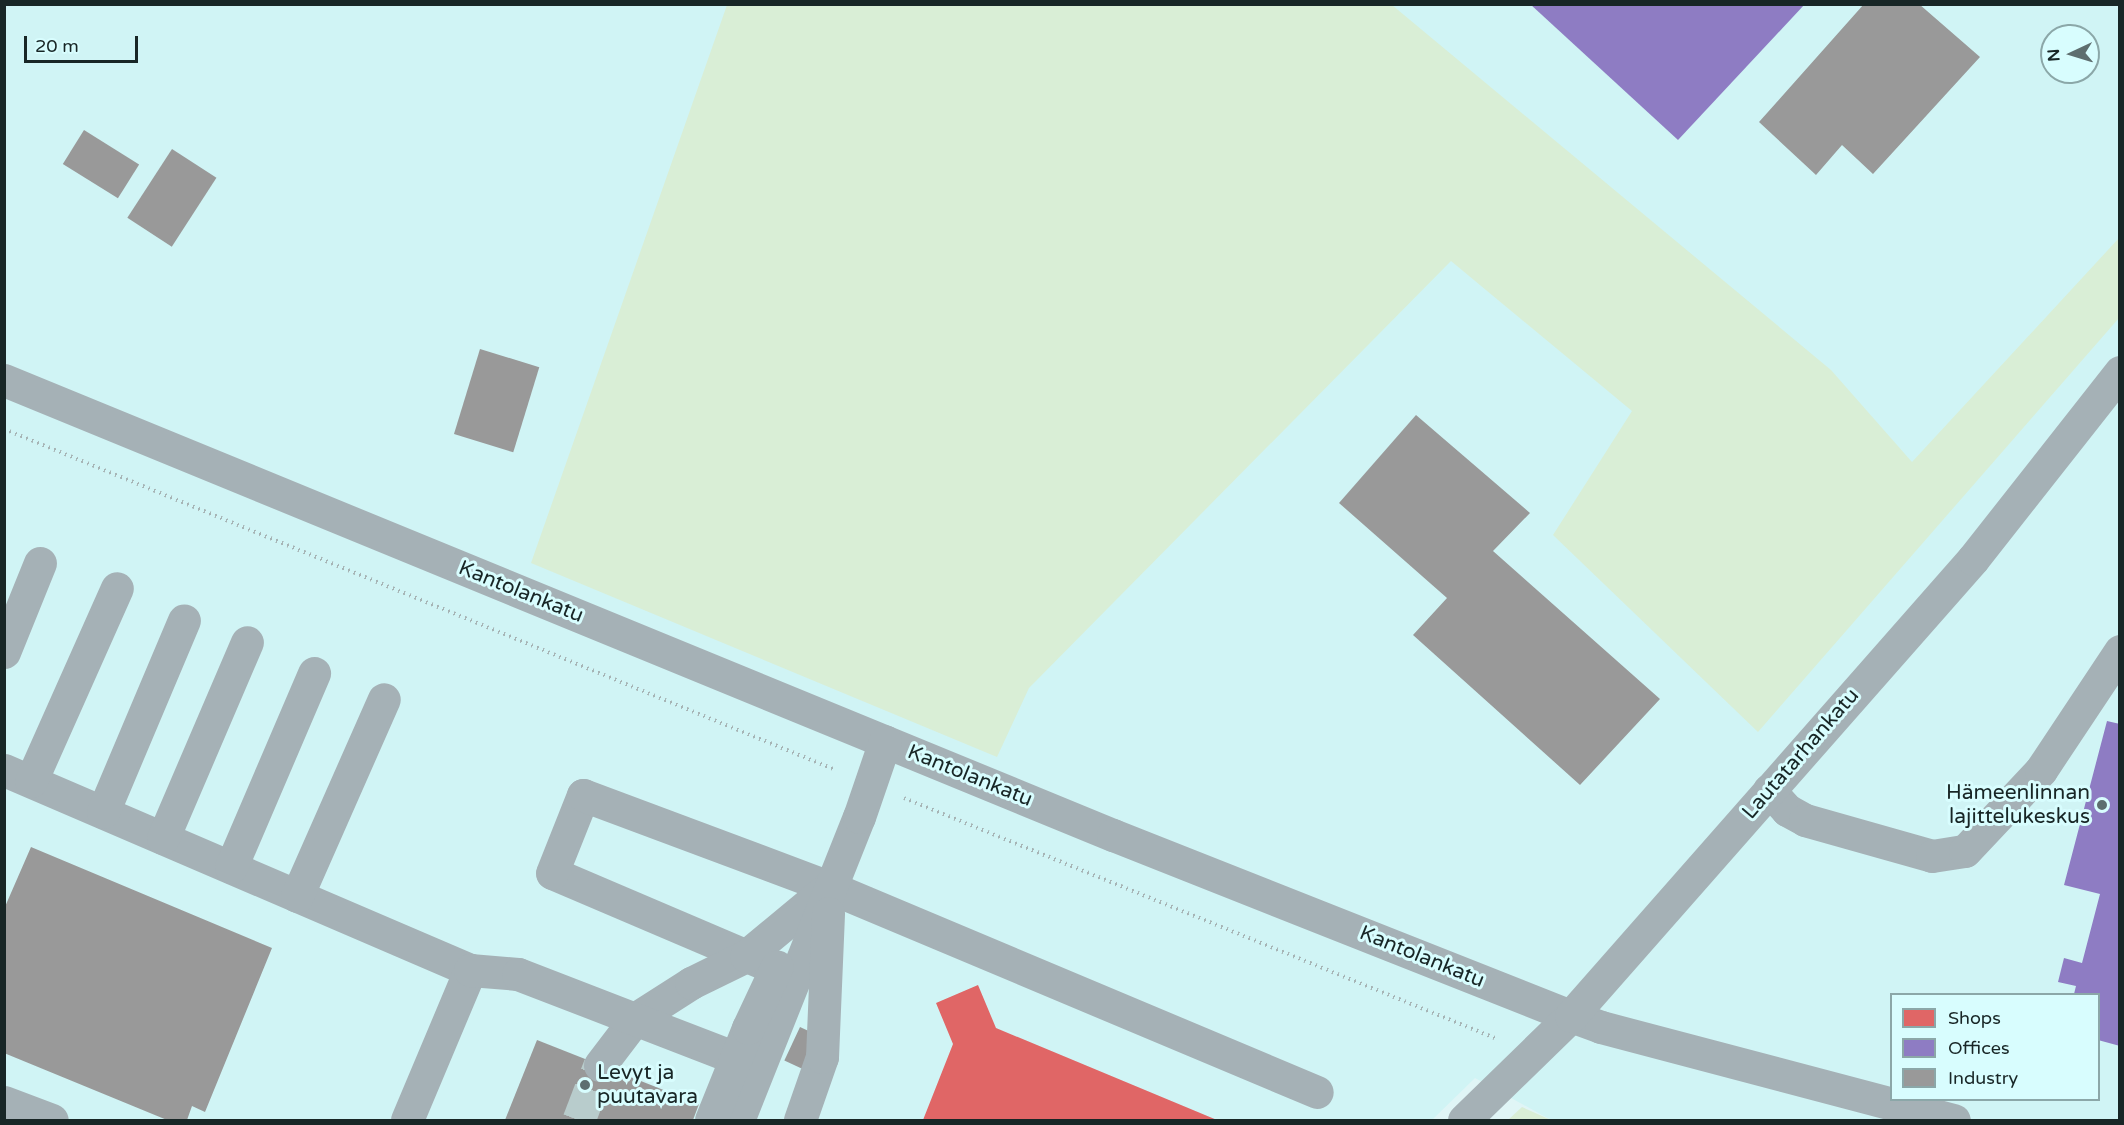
<!DOCTYPE html>
<html>
<head>
<meta charset="utf-8">
<style>
  body { margin:0 }
  #map { position:relative; width:2124px; height:1125px; overflow:hidden; background:#e0f5f6; font-family:"Varela Round",sans-serif }
  div>[style] { position:absolute }
  .built>* { inset:0; background:#d0f4f5 }
  .green>* { inset:0; background:#d9eed6 }
  .shops>* { inset:0; background:#e06666 }
  .offices>* { inset:0; background:#8e7cc3 }
  .industry>* { inset:0; background:#999; transform-origin:0 0 }
  .minor-tunnel>* { height:33px; margin-top:-16.5px; transform-origin:0; background:repeating-linear-gradient(90deg,#b8cccc 0 33px,transparent 0 49px) }
  .path>* { height:4px; margin-top:-2px; transform-origin:0; background:repeating-linear-gradient(90deg,#a6b4b5 0 1.5px,transparent 0 6px) }
  .minor>* { height:33px; margin:-16.5px; padding:0 16.5px; transform-origin:16.5px; border-radius:16.5px; background:#a5b1b6 }
  .dots>* { width:16px; height:16px; translate:-50% -50%; box-sizing:border-box; border:3px solid #d8fdfe; border-radius:50% }
  span { translate:-50% -50%; white-space:nowrap; text-align:center; line-height:1.15; -webkit-text-stroke:6px #d8fdfe; paint-order:stroke }
  .street-label { font-size:21px; color:#182626 }
  .poi-label { font-size:21px; color:#182626 }
  .right { translate:-100% -50%; text-align:right }
  .left { translate:0 -50%; text-align:left }
  .frame { position:absolute; inset:0; border:6px solid #182626; pointer-events:none }
  .legend { position:absolute; left:1890px; top:993px; width:210px; height:108px; box-sizing:border-box; background:#d8fdfe; border:2px solid #8ba7a8; margin:0; padding:8px 10px; list-style:none; font-size:18px; color:#182626 }
  .legend li { display:flex; align-items:center; gap:12px; height:30px }
  .legend b { width:30px; border:2px solid #8ba7a8 }
  .north { position:absolute; left:2040px; top:24px; width:60px; height:60px; box-sizing:border-box; background:#d8fdfe; border:2px solid #8ba7a8; border-radius:50%; rotate:266deg; font-size:16px; font-weight:700; line-height:24px; text-align:center; color:#182626 }
  .north::after { content:''; display:block; margin:auto; width:21px; height:27px; background:#5e6e6f; clip-path:polygon(50% 0,100% 100%,50% 72%,0 100%) }
  .scale { position:absolute; left:24px; top:36px; width:114px; height:27px; box-sizing:border-box; border:3px solid #182626; border-top:0; padding-left:8px; font-size:18px; line-height:21px; white-space:nowrap; color:#182626; -webkit-text-stroke:4px #d8fdfe; paint-order:stroke }
</style>
</head>
<body>
<div id="map">
  <div class="built">
    <div style="clip-path:polygon(evenodd,5px 5px,2119px 5px,2119px 1120px,1551px 1120px,1475px 1078px,1432px 1120px,5px 1120px,5px 5px,2052px 36px,2088px 36px,2088px 72px,2052px 72px,2052px 36px,5px 5px,1892px 994px,2098px 994px,2098px 1100px,1892px 1100px,1892px 994px)"></div>
  </div>
  <div class="green">
    <div style="clip-path:polygon(727px 5px,1392px 5px,1831px 370px,1912px 462px,2119px 238px,2119px 318px,1758px 732px,1553px 535px,1632px 411px,1451px 261px,1029px 688px,997px 757px,531px 563px)"></div>
    <div style="clip-path:polygon(1522px 1107px,1551px 1120px,1508px 1120px)"></div>
  </div>
  <div class="shops">
    <div style="clip-path:polygon(978px 985px,996px 1028px,1217px 1120px,923px 1120px,953px 1044px,936px 1003px)"></div>
  </div>
  <div class="offices">
    <div style="clip-path:polygon(1530px 4px,1805px 4px,1678px 140px)"></div>
    <div style="clip-path:polygon(2107px 721px,2120px 724px,2120px 1046px,2098px 1040px,2098px 994px,2074px 994px,2076px 986px,2058px 982px,2064px 958px,2082px 963px,2100px 894px,2064px 885px)"></div>
  </div>
  <div class="industry">
    <div style="clip-path:polygon(1864px 4px,1919px 4px,1980px 57px,1873px 174px,1842px 145px,1816px 175px,1759px 122px)"></div>
    <div style="left:84px;top:130px;width:65px;height:40px;rotate:32deg"></div>
    <div style="left:172px;top:149px;width:53px;height:82px;rotate:33deg"></div>
    <div style="left:480px;top:349px;width:62px;height:89px;rotate:17deg"></div>
    <div style="clip-path:polygon(1416px 415px,1530px 513px,1493px 551px,1660px 699px,1580px 785px,1413px 635px,1447px 598px,1339px 503px)"></div>
    <div style="clip-path:polygon(31px 847px,272px 948px,205px 1112px,192px 1106px,187px 1120px,167px 1120px,4px 1053px,4px 909px)"></div>
    <div style="left:800px;top:1027px;width:19px;height:37px;rotate:25deg"></div>
    <div style="clip-path:polygon(537px 1040px,699px 1104px,693px 1120px,505px 1120px)"></div>
  </div>
  <div class="minor-tunnel">
    <div style="left:579px;top:1120px;width:59px;rotate:-69.1deg"></div>
  </div>
  <div class="path">
    <div style="left:4px;top:429px;width:899px;rotate:22.29deg"></div>
    <div style="left:904px;top:798px;width:638px;rotate:22.1deg"></div>
  </div>
  <div class="minor">
    <div style="left:4px;top:380px;width:1199px;rotate:22.31deg"></div>
    <div style="left:1113px;top:835px;width:492px;rotate:21.6deg"></div>
    <div style="left:1571px;top:1016px;width:32px;rotate:20deg"></div>
    <div style="left:1601px;top:1027px;width:365px;rotate:14.8deg"></div>
    <div style="left:4px;top:652px;width:96px;rotate:-68deg"></div>
    <div style="left:4px;top:770px;width:507px;rotate:23.23deg"></div>
    <div style="left:31px;top:781px;width:211px;rotate:-66deg"></div>
    <div style="left:1769px;top:790px;width:27px;rotate:48deg"></div>
    <div style="left:1787px;top:810px;width:21px;rotate:29deg"></div>
    <div style="left:1805px;top:820px;width:132px;rotate:15.8deg"></div>
    <div style="left:1932px;top:856px;width:33px;rotate:-9deg"></div>
    <div style="left:1965px;top:851px;width:111px;rotate:-46.8deg"></div>
    <div style="left:2041px;top:770px;width:143px;rotate:-56.4deg"></div>
    <div style="left:103px;top:812px;width:208px;rotate:-67.1deg"></div>
    <div style="left:163px;top:838px;width:213px;rotate:-66.8deg"></div>
    <div style="left:231px;top:867px;width:211px;rotate:-66.8deg"></div>
    <div style="left:297px;top:896px;width:215px;rotate:-66.2deg"></div>
    <div style="left:775px;top:968px;width:242px;rotate:-156.9deg"></div>
    <div style="left:552px;top:873px;width:84px;rotate:-68.3deg"></div>
    <div style="left:583px;top:795px;width:263px;rotate:20.5deg"></div>
    <div style="left:829px;top:887px;width:529px;rotate:22.79deg"></div>
    <div style="left:600px;top:1065px;width:58px;rotate:-52.7deg"></div>
    <div style="left:635px;top:1019px;width:67px;rotate:-32.7deg"></div>
    <div style="left:691px;top:983px;width:61px;rotate:-26.1deg"></div>
    <div style="left:746px;top:956px;width:107px;rotate:-39.7deg"></div>
    <div style="left:4px;top:1102px;width:51px;rotate:20.6deg"></div>
    <div style="left:741px;top:1113px;width:319px;rotate:-68.3deg"></div>
    <div style="left:859px;top:817px;width:80px;rotate:-71.1deg"></div>
    <div style="left:407px;top:1120px;width:163px;rotate:-67.2deg"></div>
    <div style="left:470px;top:970px;width:48px;rotate:4.8deg"></div>
    <div style="left:518px;top:974px;width:234px;rotate:21.1deg"></div>
    <div style="left:711px;top:1120px;width:99px;rotate:-68.1deg"></div>
    <div style="left:748px;top:1028px;width:68px;rotate:-64.9deg"></div>
    <div style="left:800px;top:1120px;width:67px;rotate:-70.8deg"></div>
    <div style="left:822px;top:1057px;width:144px;rotate:-87.6deg"></div>
    <div style="left:1464px;top:1120px;width:149px;rotate:-44.2deg"></div>
    <div style="left:1571px;top:1016px;width:609px;rotate:-48.66deg"></div>
    <div style="left:1973px;top:559px;width:238px;rotate:-51.8deg"></div>
  </div>
  <div class="dots">
    <div style="left:2102px;top:805px;background:#5e6e6f"></div>
    <div style="left:585px;top:1085px;background:#5e6e6f"></div>
  </div>
  <div class="street-label">
    <span style="left:521px;top:592px;rotate:22deg">Kantolankatu</span>
    <span style="left:1801px;top:754px;rotate:-49deg">Lautatarhankatu</span>
    <span style="left:970px;top:776px;rotate:22deg">Kantolankatu</span>
    <span style="left:1422px;top:957px;rotate:22deg">Kantolankatu</span>
  </div>
  <div class="poi-label">
    <span class="right" style="left:2090px;top:805px">Hämeenlinnan<br>lajittelukeskus</span>
    <span class="left" style="left:597px;top:1085px">Levyt ja<br>puutavara</span>
  </div>
  <div class="frame"></div>
  <ul class="legend">
  <li><b style="height:16px;background:#e06666"></b>Shops</li>
  <li><b style="height:16px;background:#8e7cc3"></b>Offices</li>
  <li><b style="height:16px;background:#999"></b>Industry</li>
  </ul>
  <div class="north">N</div>
  <div class="scale">20 m</div>
</div>
</body>
</html>
